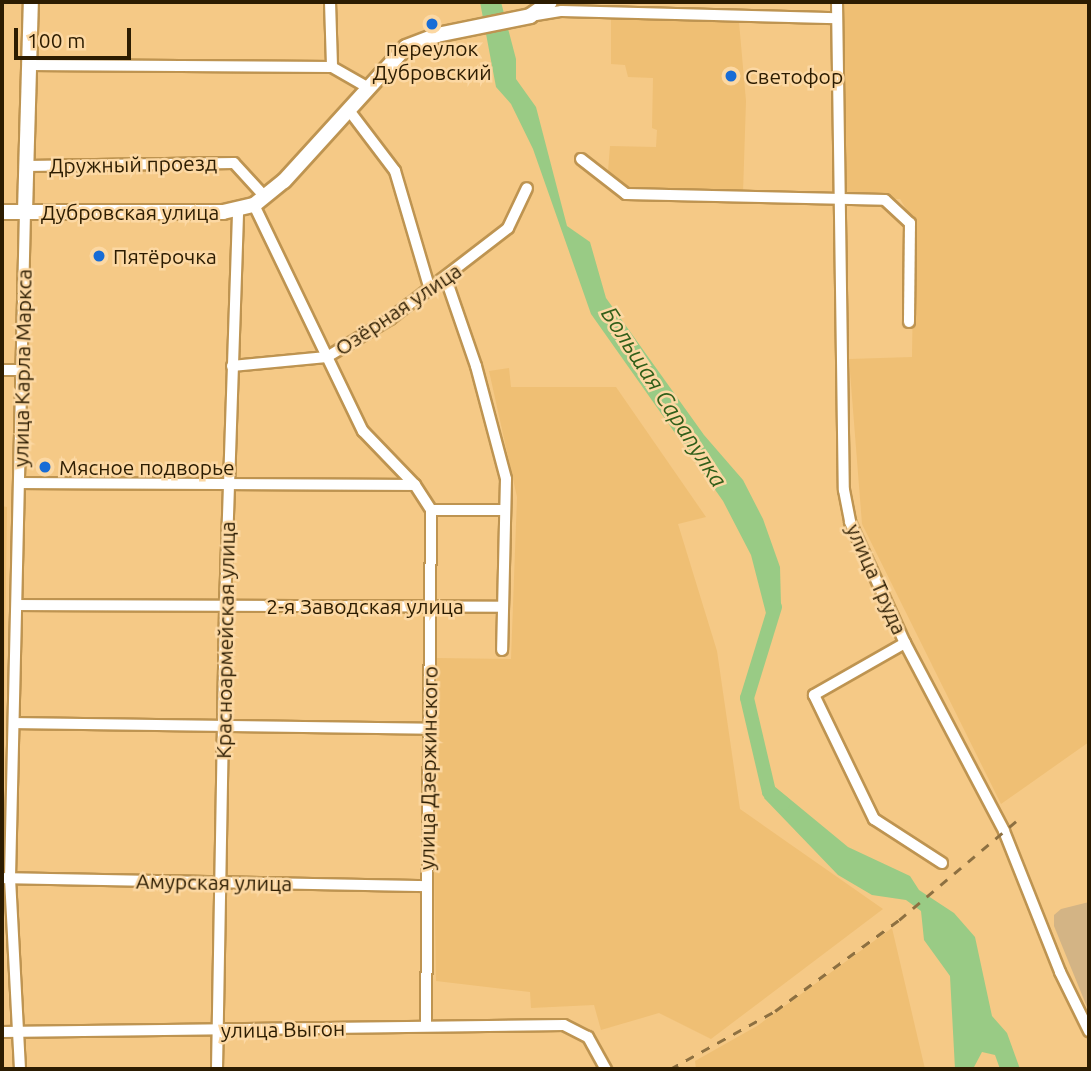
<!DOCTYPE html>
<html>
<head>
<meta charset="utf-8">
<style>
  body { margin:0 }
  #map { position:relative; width:1091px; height:1071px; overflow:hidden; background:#f5c986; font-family:Ubuntu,sans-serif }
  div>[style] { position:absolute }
  .built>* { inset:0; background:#efbf74 }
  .green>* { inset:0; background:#d3b485 }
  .water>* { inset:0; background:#99cb85 }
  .river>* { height:14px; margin:-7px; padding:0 7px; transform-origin:7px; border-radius:7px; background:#99cb85 }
  .roads { filter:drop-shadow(2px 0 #be9451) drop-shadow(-2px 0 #be9451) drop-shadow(0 2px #be9451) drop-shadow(0 -2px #be9451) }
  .minor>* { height:10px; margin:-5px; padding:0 5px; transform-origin:5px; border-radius:5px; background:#fff }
  .major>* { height:14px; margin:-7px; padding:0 7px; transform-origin:7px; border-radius:7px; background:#fff }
  .rail>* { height:2.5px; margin-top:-1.25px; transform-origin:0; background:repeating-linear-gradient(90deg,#8d7041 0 9px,transparent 0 18px) }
  .dots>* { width:19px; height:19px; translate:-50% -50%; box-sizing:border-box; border:4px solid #fcd8a3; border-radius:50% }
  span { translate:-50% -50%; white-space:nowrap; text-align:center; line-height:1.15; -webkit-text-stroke:5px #fcd8a3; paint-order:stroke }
  .poi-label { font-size:21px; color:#2c1c01 }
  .left { translate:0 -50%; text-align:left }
  .street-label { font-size:21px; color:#2c1c01 }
  .water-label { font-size:23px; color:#315f1a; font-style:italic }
  .frame { position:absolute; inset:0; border:4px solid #2c1c01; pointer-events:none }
  .scale { position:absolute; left:14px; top:28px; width:117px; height:32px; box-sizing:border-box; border:4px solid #2c1c01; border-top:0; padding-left:9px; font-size:21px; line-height:24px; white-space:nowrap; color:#2c1c01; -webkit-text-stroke:5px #fcd8a3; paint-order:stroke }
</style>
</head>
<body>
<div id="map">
  <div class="built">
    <div style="clip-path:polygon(842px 2px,1089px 2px,1089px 742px,1001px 804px,862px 524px,849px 359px,912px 357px,914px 222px,900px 199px,846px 198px)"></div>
    <div style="clip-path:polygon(611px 19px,739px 22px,746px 101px,743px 193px,629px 189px,608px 171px,610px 146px,656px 147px,657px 130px,652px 128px,653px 78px,628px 77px,625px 65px,611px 64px)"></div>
    <div style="clip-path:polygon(509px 368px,511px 387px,616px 387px,706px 517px,678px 524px,717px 651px,740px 809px,883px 909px,711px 1039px,659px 1013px,601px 1030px,594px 1005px,531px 1008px,530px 992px,436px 981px,432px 741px,437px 658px,511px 659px,517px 497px,489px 371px)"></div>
    <div style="clip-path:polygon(2px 506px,7px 507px,4px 720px,2px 720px)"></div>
    <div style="clip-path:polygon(892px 928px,925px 1069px,696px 1069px,695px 1061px,757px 1026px)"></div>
  </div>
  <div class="green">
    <div style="clip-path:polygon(1089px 902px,1089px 1012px,1054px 926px,1054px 915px,1061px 909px)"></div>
  </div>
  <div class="water">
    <div style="clip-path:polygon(480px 2px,501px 2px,516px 59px,516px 79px,536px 107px,567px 226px,590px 242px,606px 298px,704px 435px,743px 480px,763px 519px,780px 567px,781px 605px,775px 624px,768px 621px,751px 555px,723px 501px,591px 314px,533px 149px,511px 104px,496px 87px)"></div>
    <div style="clip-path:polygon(774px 786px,848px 847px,910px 876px,919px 890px,954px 913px,975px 937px,992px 1016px,1007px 1033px,1020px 1069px,1000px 1069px,995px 1055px,982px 1052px,973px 1069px,955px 1069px,950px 976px,924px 940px,921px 911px,906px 900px,872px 895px,838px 875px,764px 798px)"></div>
  </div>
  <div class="river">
    <div style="left:775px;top:607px;width:95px;rotate:107.1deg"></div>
    <div style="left:747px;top:698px;width:97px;rotate:76.8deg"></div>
    <div style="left:769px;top:792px;width:18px;rotate:38deg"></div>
  </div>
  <div class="roads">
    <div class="minor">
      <div style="left:330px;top:2px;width:65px;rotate:88.2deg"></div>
      <div style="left:837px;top:2px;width:488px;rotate:89.2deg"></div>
      <div style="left:844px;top:490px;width:33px;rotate:79deg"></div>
      <div style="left:850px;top:522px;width:133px;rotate:65.6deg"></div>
      <div style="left:905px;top:643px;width:212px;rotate:62.2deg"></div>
      <div style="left:1004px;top:831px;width:152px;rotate:68.3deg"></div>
      <div style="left:1060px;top:972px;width:66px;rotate:63.8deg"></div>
      <div style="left:536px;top:15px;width:26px;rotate:-9deg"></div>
      <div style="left:562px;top:11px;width:275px;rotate:1.5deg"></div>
      <div style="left:29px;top:65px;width:303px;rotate:0.4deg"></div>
      <div style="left:332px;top:67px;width:40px;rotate:29.7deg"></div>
      <div style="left:348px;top:109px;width:78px;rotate:52.8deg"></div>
      <div style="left:395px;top:171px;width:124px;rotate:73.6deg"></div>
      <div style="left:581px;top:159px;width:57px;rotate:37.9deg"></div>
      <div style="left:626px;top:194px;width:259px;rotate:1.3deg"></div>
      <div style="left:885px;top:200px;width:34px;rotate:43deg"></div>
      <div style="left:910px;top:223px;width:99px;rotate:90.6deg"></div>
      <div style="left:26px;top:166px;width:208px;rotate:-0.8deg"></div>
      <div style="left:234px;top:163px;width:46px;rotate:47.6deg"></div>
      <div style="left:254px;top:205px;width:251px;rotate:64.3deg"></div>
      <div style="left:363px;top:431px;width:75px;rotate:46.1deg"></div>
      <div style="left:415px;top:485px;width:30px;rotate:57deg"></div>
      <div style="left:446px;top:279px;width:92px;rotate:71deg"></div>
      <div style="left:476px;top:366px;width:117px;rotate:75.1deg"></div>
      <div style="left:506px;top:479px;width:171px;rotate:91.3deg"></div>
      <div style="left:232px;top:366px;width:95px;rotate:-5.4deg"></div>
      <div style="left:327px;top:357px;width:74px;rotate:-31.1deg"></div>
      <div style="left:390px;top:319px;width:149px;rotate:-37.6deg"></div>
      <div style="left:508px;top:228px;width:44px;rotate:-64.6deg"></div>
      <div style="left:2px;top:370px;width:19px"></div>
      <div style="left:21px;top:483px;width:394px;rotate:0.3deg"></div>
      <div style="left:431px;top:510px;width:73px"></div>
      <div style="left:17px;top:605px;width:485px;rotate:0.2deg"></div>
      <div style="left:905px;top:643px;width:105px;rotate:150.3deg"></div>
      <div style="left:814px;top:695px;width:138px;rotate:64.2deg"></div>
      <div style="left:874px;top:819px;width:81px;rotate:32.9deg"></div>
      <div style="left:15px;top:723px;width:412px;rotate:0.8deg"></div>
      <div style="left:2px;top:878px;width:424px;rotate:1.1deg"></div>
      <div style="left:426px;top:1026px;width:516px;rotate:-89.44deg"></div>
      <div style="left:2px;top:1032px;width:562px;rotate:-0.71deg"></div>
      <div style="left:564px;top:1025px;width:27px;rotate:27deg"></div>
      <div style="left:588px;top:1037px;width:37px;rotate:61deg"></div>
      <div style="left:20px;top:1069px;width:191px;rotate:-93deg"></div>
      <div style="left:10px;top:878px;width:666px;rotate:-88.71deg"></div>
      <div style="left:217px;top:1069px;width:463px;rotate:-89deg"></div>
      <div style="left:225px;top:606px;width:396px;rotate:-88.1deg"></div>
    </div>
    <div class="major">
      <div style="left:2px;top:212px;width:221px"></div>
      <div style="left:223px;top:212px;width:32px;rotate:-13deg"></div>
      <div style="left:254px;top:205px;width:38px;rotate:-39deg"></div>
      <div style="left:284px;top:181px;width:181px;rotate:-47.7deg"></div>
      <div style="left:406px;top:47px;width:33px;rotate:-21deg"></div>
      <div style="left:437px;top:35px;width:95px;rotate:-11.5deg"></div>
      <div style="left:530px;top:16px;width:24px;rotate:-35deg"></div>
      <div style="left:25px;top:212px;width:210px;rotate:-88.4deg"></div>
    </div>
  </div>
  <div class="rail">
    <div style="left:670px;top:1069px;width:120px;rotate:-28.9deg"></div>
    <div style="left:775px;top:1011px;width:154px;rotate:-36.3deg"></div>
    <div style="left:899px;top:920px;width:161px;rotate:-40.2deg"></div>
  </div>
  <div class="dots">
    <div style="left:432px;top:24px;background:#186cd6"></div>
    <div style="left:731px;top:76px;background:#186cd6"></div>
    <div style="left:99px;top:256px;background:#186cd6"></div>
    <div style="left:45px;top:467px;background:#186cd6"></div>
  </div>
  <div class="poi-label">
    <span style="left:432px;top:60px">переулок<br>Дубровский</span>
    <span class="left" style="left:745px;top:76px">Светофор</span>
    <span class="left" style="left:113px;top:256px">Пятёрочка</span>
    <span class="left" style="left:59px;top:467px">Мясное подворье</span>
  </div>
  <div class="street-label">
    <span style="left:133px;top:164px;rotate:-1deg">Дружный проезд</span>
    <span style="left:130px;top:212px">Дубровская улица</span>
    <span style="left:398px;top:309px;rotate:-34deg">Озёрная улица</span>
    <span style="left:22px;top:368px;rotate:-89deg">улица Карла Маркса</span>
    <span style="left:877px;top:579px;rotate:66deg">улица Труда</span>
    <span style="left:365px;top:606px">2-я Заводская улица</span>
    <span style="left:225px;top:640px;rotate:-89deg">Красноармейская улица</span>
    <span style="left:428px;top:768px;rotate:-89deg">улица Дзержинского</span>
    <span style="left:214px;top:882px;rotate:1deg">Амурская улица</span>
    <span style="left:283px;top:1029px;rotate:-1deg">улица Выгон</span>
  </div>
  <div class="water-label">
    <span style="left:664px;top:397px;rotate:57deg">Большая Сарапулка</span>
  </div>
  <div class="frame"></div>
  <div class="scale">100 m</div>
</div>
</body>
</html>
